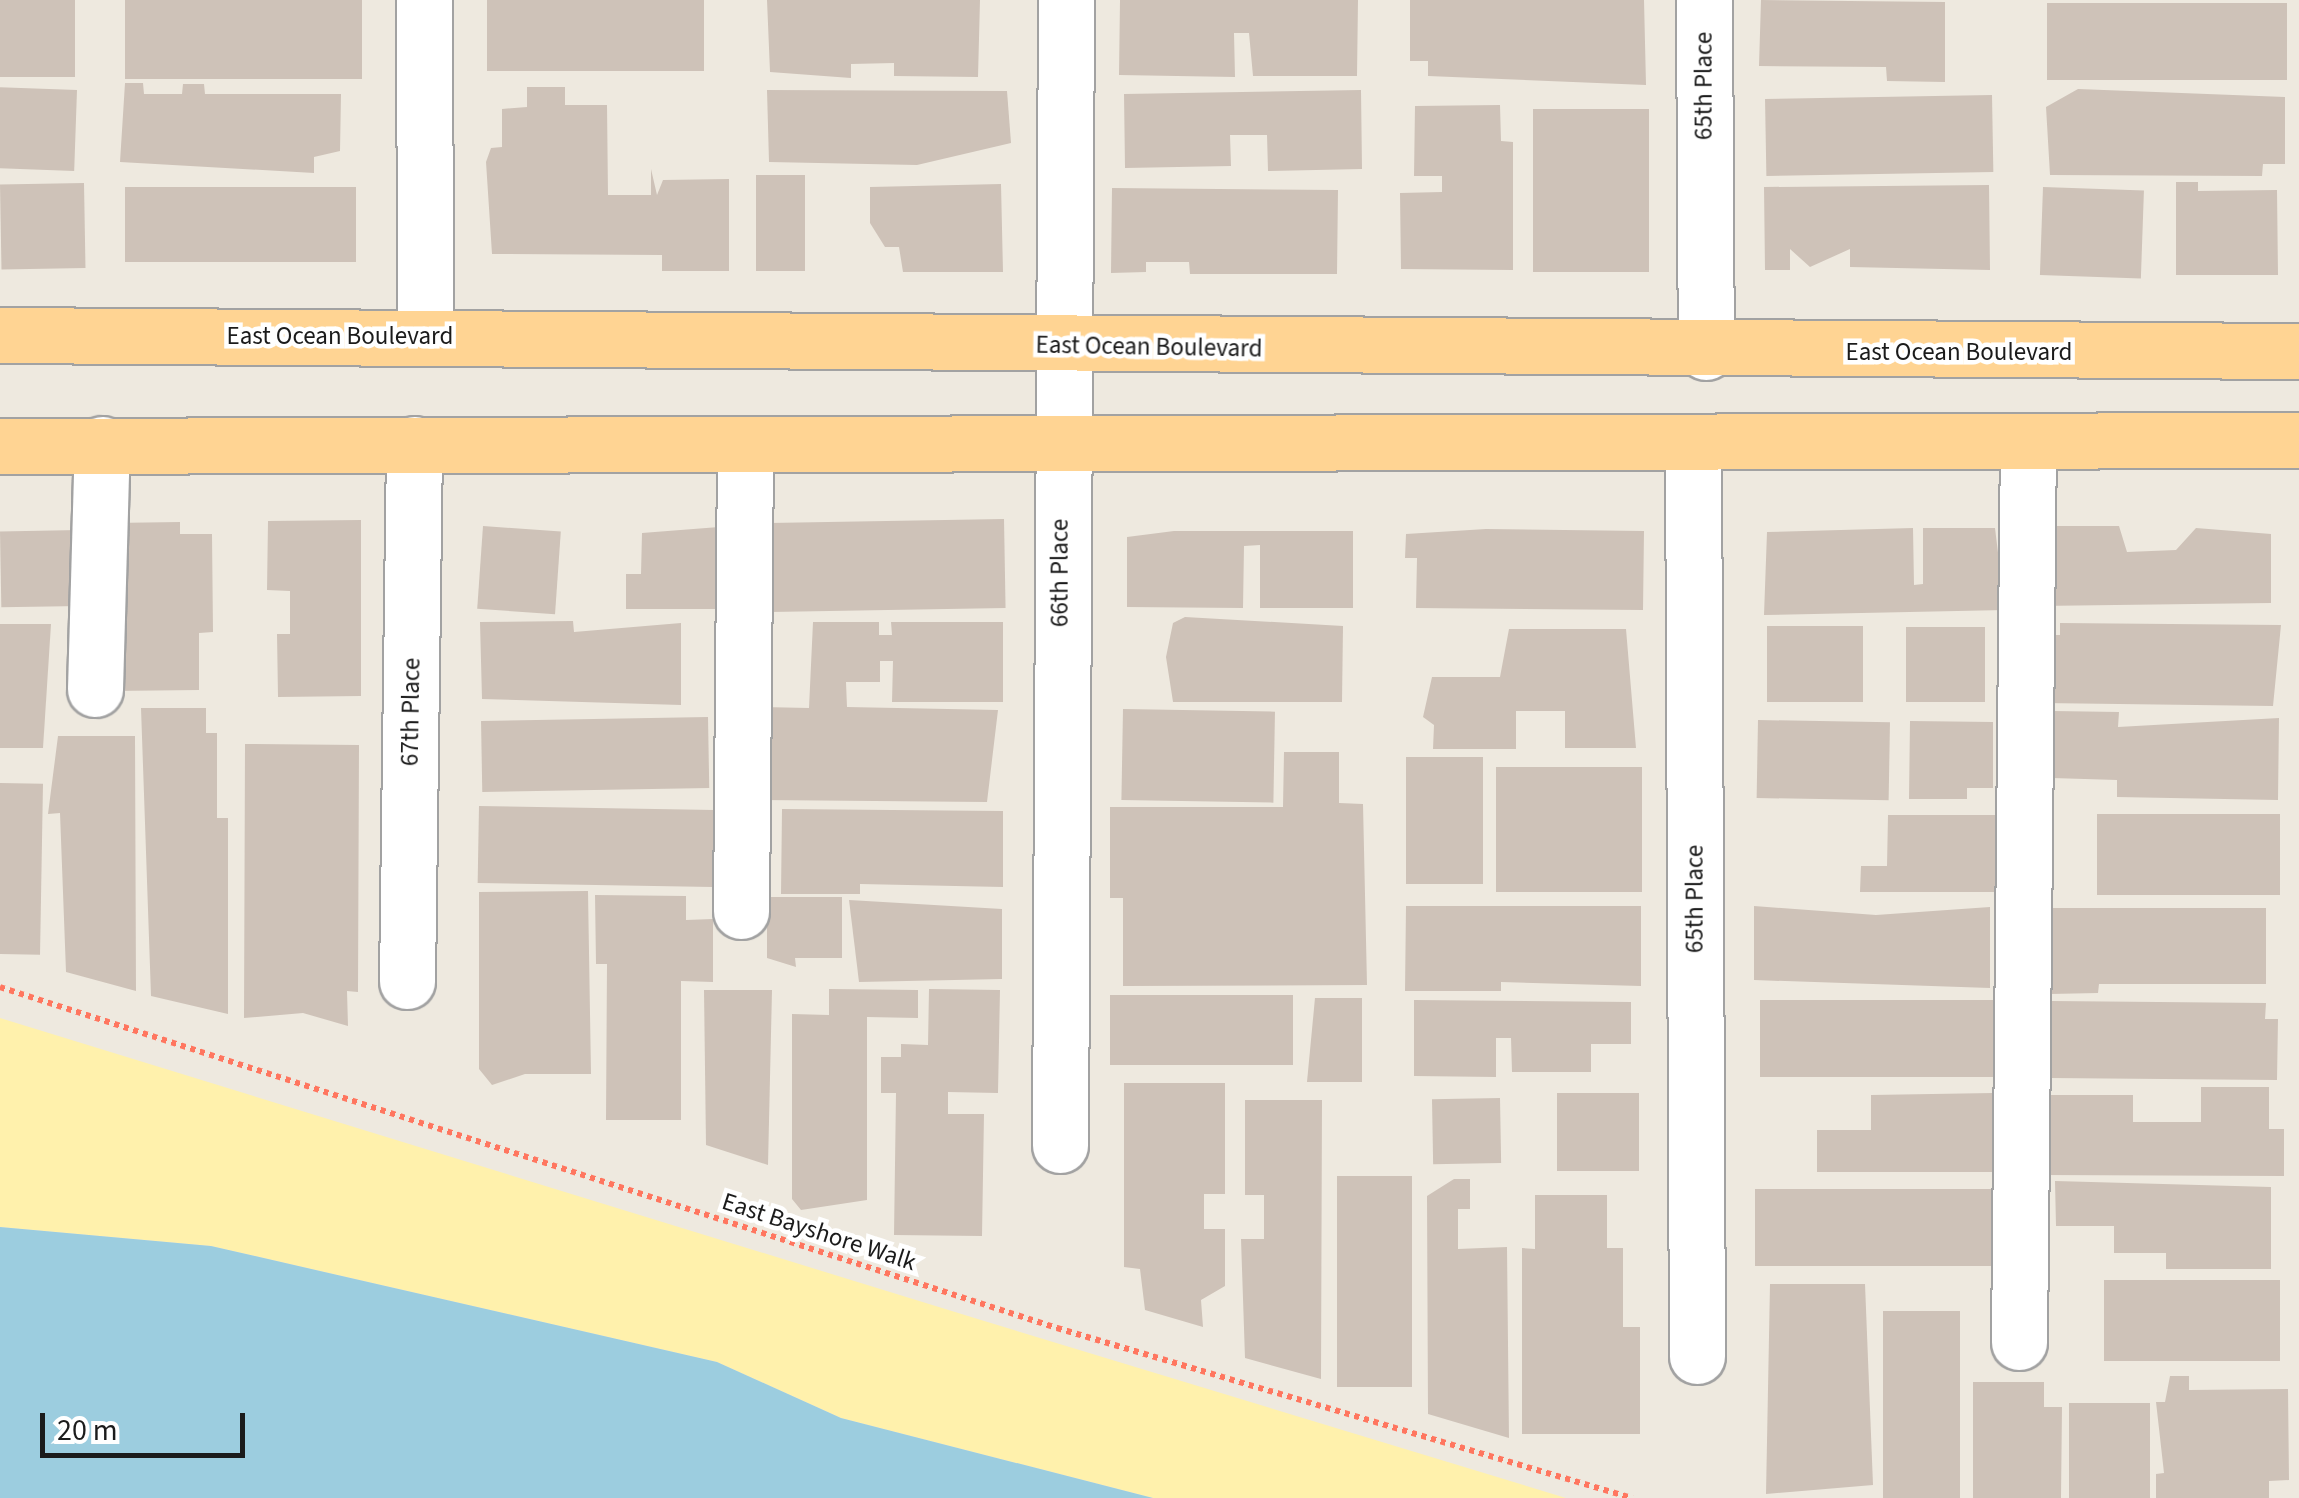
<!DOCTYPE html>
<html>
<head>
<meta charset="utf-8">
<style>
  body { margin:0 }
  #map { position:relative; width:2299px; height:1498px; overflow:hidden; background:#eee9df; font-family:"Source Sans 3",sans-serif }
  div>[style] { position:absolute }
  .sand>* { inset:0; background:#fff1ac }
  .water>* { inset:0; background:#9ccddf }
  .building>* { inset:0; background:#cec2b8; transform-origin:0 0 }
  .path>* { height:6px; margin-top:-3px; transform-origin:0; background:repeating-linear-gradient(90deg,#ff765f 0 5px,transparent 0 10px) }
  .roads { filter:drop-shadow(2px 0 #a2a2a2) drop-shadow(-2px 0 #a2a2a2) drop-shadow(0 2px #a2a2a2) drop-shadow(0 -2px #a2a2a2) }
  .minor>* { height:55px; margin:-27.5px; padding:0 27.5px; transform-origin:27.5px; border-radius:27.5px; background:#fff }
  .major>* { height:55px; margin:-27.5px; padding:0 27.5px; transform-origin:27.5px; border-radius:27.5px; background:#ffd493 }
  span { translate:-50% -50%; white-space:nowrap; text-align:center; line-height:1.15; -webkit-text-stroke:9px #fff; paint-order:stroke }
  .street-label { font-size:25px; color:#1b1b1b }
  .scale { position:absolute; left:40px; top:1413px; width:205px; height:45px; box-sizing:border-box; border:5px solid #1b1b1b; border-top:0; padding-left:12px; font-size:30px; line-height:35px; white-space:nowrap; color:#1b1b1b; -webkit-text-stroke:8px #fff; paint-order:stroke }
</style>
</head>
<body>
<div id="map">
  <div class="sand">
    <div style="clip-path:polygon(0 1018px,981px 1320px,1566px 1498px,1153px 1498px,841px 1418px,717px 1362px,211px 1246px,0 1227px)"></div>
  </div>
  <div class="water">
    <div style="clip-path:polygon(0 1227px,211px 1246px,717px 1362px,841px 1418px,1153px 1498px,0 1498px)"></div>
  </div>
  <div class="building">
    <div style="left:0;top:0;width:75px;height:77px"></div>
    <div style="left:125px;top:0;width:237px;height:79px"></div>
    <div style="left:487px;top:0;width:217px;height:71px"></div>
    <div style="clip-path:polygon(767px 0,980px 0,978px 77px,894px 76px,894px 63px,851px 64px,851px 78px,770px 72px)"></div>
    <div style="clip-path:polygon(1120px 0,1358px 0,1357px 76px,1253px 76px,1249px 33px,1234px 33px,1235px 77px,1119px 75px)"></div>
    <div style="clip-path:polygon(1410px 0,1644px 0,1646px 85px,1428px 76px,1428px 61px,1410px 61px)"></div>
    <div style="clip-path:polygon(1761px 0,1945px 2px,1945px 82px,1887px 81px,1886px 67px,1759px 66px)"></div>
    <div style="left:2047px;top:3px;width:240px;height:77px"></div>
    <div style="clip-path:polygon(125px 83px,143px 83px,144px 94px,182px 94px,183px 84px,204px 84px,205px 94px,341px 94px,340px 151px,314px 157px,314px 173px,120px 162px)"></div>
    <div style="clip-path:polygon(527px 87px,565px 87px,565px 105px,607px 105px,608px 195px,651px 195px,651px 169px,657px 195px,663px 180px,729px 179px,729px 271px,662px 271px,662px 255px,492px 254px,486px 162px,491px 148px,502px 147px,502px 109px,527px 107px)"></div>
    <div style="clip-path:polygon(2078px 89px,2285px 97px,2285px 164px,2263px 164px,2262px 176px,2050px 175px,2046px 107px)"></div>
    <div style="left:77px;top:90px;width:81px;height:77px;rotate:92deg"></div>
    <div style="clip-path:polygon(767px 90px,1007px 91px,1011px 143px,917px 165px,769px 162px)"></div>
    <div style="clip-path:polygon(1361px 90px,1362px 169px,1268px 171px,1267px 135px,1230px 135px,1231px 166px,1125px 168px,1124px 94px)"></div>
    <div style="left:1992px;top:95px;width:77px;height:227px;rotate:89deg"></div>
    <div style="clip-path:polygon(1500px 105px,1501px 141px,1513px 142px,1513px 270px,1401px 269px,1400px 193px,1442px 192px,1442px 176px,1414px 176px,1415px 106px)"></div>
    <div style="left:1533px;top:109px;width:116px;height:163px"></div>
    <div style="left:756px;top:175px;width:49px;height:96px"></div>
    <div style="clip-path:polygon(2176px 182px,2198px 182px,2198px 191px,2277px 190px,2278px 275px,2176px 275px)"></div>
    <div style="left:84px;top:183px;width:85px;height:84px;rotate:89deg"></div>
    <div style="clip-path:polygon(1001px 184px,1003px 272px,903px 272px,899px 247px,885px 247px,870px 223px,870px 187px)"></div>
    <div style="clip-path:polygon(1989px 185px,1990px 270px,1850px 267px,1850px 249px,1810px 267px,1790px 249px,1790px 270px,1765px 270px,1764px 187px)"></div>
    <div style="left:125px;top:187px;width:231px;height:75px"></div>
    <div style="left:2043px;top:187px;width:101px;height:88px;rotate:2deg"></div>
    <div style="clip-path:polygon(1112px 188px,1338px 190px,1337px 274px,1190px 274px,1189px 262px,1146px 262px,1146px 272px,1111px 273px)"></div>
    <div style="left:1004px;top:519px;width:89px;height:235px;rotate:89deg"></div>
    <div style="clip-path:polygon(361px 520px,361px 696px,278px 697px,277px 634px,290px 634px,290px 591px,267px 590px,268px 521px)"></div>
    <div style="clip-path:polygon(180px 522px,180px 534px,212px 534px,213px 632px,199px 633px,199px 690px,111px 691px,112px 523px)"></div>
    <div style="left:483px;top:526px;width:78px;height:83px;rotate:4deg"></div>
    <div style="clip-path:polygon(2038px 526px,2119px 526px,2127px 552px,2176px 550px,2196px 528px,2271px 534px,2271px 603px,2038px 606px)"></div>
    <div style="clip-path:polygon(719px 527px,724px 609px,626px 609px,626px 574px,641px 574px,642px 533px)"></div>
    <div style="clip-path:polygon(1913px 528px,1914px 585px,1923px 584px,1923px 528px,1995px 528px,2005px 610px,1764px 615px,1767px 532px)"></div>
    <div style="clip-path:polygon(1486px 529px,1644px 531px,1643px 610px,1416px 608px,1417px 558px,1405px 558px,1406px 534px)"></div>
    <div style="left:79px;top:530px;width:76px;height:79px;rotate:89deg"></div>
    <div style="clip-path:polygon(1174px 531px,1353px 531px,1353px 608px,1260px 608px,1260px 545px,1244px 546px,1243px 608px,1127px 607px,1127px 537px)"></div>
    <div style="clip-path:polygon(1185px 617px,1343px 626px,1342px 702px,1173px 702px,1166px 657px,1173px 623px)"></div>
    <div style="clip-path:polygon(573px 621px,574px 632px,681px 623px,681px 705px,482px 699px,480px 622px)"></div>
    <div style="clip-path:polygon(813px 622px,879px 622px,879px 635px,892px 635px,891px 622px,1003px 622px,1003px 702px,892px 702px,893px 661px,880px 661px,880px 682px,846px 682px,847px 707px,998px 710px,987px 802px,761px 800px,762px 707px,809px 708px)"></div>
    <div style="clip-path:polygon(2060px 623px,2281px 625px,2273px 706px,2042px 703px,2042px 635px,2060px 635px)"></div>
    <div style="clip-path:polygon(0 624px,51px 624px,43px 748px,0 748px)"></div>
    <div style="left:1767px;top:626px;width:96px;height:76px"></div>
    <div style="left:1906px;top:627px;width:79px;height:75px"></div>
    <div style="clip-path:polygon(1509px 629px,1626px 629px,1636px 748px,1565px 748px,1565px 711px,1516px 711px,1516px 749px,1433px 749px,1434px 725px,1423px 717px,1432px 677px,1500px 677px)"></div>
    <div style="clip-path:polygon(141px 708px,206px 708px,206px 733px,217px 733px,217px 818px,228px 818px,228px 1014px,151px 996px)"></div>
    <div style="left:1123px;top:709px;width:152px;height:91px;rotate:1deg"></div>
    <div style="clip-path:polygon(2053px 711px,2119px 712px,2118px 727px,2279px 718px,2278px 800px,2117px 797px,2117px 780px,2052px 778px)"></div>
    <div style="left:708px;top:717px;width:71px;height:227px;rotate:89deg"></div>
    <div style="left:1758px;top:720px;width:132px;height:78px;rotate:1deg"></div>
    <div style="clip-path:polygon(1910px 721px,1993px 722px,1993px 788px,1967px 788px,1967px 799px,1909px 799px)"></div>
    <div style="clip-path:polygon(58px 736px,135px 736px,136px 991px,66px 972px,60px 813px,48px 814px)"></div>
    <div style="clip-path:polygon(245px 744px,359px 745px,358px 992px,347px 991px,348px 1026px,303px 1013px,244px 1018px)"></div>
    <div style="clip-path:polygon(1284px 752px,1339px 752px,1339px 803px,1363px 804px,1367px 985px,1123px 986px,1123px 898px,1110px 898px,1110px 807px,1283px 807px)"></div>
    <div style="left:1406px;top:757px;width:77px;height:127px"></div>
    <div style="left:1496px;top:767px;width:146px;height:125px"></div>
    <div style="left:0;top:783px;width:43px;height:171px;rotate:1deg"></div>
    <div style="left:479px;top:806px;width:235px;height:77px;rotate:1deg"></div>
    <div style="clip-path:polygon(782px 809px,1003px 811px,1003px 887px,860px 884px,860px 894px,781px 894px)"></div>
    <div style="left:2097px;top:814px;width:183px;height:81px"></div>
    <div style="clip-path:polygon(1888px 815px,1995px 815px,1995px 892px,1860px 892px,1861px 866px,1887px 866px)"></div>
    <div style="clip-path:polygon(588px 891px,591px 1074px,525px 1074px,492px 1085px,479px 1069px,479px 892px)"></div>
    <div style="clip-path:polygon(595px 895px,686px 896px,686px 920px,713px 919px,713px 982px,681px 981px,681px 1120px,606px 1120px,607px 964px,596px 964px)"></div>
    <div style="clip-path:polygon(767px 897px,842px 897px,842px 958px,795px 958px,796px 967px,767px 958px)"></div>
    <div style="clip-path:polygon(849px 900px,1002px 909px,1002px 979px,859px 982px)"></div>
    <div style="clip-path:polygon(1406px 906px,1641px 906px,1641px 986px,1501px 982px,1501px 991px,1405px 991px)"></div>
    <div style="clip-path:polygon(1754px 906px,1876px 915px,1990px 907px,1990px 988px,1754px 980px)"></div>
    <div style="clip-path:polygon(2051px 908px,2266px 908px,2266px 984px,2099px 984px,2098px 993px,2050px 994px)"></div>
    <div style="clip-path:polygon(829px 989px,918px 990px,918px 1018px,867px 1017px,867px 1200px,801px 1210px,792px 1199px,792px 1014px,829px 1015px)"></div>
    <div style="clip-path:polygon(929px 989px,1000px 990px,998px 1093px,948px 1092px,948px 1114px,984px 1114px,982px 1236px,894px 1235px,896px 1093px,881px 1093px,881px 1057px,901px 1057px,901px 1044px,928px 1045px)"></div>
    <div style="clip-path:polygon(704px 990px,772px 990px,768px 1165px,706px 1145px)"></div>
    <div style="left:1110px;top:995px;width:183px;height:70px"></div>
    <div style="clip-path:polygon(1315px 998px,1362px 998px,1362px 1082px,1307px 1082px)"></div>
    <div style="clip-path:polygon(1414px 1000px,1631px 1002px,1631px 1044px,1591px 1044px,1591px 1072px,1512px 1072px,1511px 1038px,1496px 1038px,1496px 1077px,1414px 1076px)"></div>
    <div style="left:1760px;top:1000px;width:235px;height:77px"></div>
    <div style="clip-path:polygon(2051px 1001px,2266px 1003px,2265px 1019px,2278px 1019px,2277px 1080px,2050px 1078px)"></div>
    <div style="clip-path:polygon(1124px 1083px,1225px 1083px,1225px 1194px,1204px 1194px,1204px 1229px,1225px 1229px,1225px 1286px,1201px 1300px,1203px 1327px,1145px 1310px,1140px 1269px,1124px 1267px)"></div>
    <div style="clip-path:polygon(2201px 1087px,2269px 1087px,2269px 1129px,2284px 1129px,2284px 1176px,2043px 1175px,2043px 1095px,2133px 1095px,2133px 1122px,2201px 1122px)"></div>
    <div style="left:1557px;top:1093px;width:82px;height:78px"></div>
    <div style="clip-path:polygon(1993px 1093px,1993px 1172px,1817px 1172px,1817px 1130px,1871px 1130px,1871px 1095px)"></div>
    <div style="left:1500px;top:1098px;width:65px;height:68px;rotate:89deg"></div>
    <div style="clip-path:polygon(1245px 1100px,1322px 1100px,1321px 1379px,1245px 1358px,1241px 1239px,1264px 1239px,1264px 1195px,1245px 1195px)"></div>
    <div style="left:1337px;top:1176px;width:75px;height:211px"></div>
    <div style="clip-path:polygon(1454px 1179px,1470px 1179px,1470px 1209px,1458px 1209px,1458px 1249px,1507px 1247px,1509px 1438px,1428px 1414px,1427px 1196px)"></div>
    <div style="clip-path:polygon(2055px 1181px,2271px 1187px,2271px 1269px,2166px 1269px,2166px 1253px,2114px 1253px,2114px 1226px,2056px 1226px)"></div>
    <div style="left:1755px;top:1189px;width:245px;height:77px"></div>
    <div style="clip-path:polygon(1535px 1195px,1607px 1195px,1607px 1248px,1623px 1248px,1623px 1327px,1640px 1327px,1640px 1434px,1522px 1434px,1522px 1248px,1535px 1249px)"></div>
    <div style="left:2104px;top:1280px;width:176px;height:81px"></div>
    <div style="clip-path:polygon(1770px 1284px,1865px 1284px,1873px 1485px,1766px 1494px)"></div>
    <div style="left:1883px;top:1311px;width:77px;height:187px"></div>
    <div style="clip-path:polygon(2170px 1376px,2189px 1376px,2189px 1390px,2288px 1389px,2289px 1480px,2269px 1481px,2269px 1498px,2156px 1498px,2156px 1474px,2164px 1473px,2156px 1402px,2165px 1402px)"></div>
    <div style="clip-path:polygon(1973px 1382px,2044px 1382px,2044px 1407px,2062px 1407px,2061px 1498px,1973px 1498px)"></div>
    <div style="left:2150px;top:1403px;width:95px;height:81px;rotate:90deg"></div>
  </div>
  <div class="path">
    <div style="left:0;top:987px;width:1111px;rotate:17.88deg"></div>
    <div style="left:1057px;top:1328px;width:600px;rotate:16.47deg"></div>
  </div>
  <div class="roads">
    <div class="minor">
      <div style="left:424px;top:0;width:336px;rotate:89.8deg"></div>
      <div style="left:1704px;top:0;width:352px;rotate:89.7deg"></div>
      <div style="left:1693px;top:442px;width:914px;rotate:89.75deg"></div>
      <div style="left:95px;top:689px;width:245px;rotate:-88.4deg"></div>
      <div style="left:741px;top:911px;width:466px;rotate:-89.5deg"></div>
      <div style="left:407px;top:981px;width:537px;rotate:-89.25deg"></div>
      <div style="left:1060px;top:1145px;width:1145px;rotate:-89.7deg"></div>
      <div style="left:2019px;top:1342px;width:898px;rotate:-89.43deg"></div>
    </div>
    <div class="major">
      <div style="left:0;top:335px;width:2299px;rotate:0.4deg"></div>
      <div style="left:0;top:446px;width:2299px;rotate:-0.15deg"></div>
    </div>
  </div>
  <div class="street-label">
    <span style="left:1704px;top:86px;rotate:-90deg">65th Place</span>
    <span style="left:340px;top:336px">East Ocean Boulevard</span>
    <span style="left:1149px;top:347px;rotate:1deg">East Ocean Boulevard</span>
    <span style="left:1959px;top:352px">East Ocean Boulevard</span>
    <span style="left:1060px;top:573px;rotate:-90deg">66th Place</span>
    <span style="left:411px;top:712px;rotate:-89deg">67th Place</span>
    <span style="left:1695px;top:899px;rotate:-90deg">65th Place</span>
    <span style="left:819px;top:1232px;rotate:18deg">East Bayshore Walk</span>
  </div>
  <div class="scale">20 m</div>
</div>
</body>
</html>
